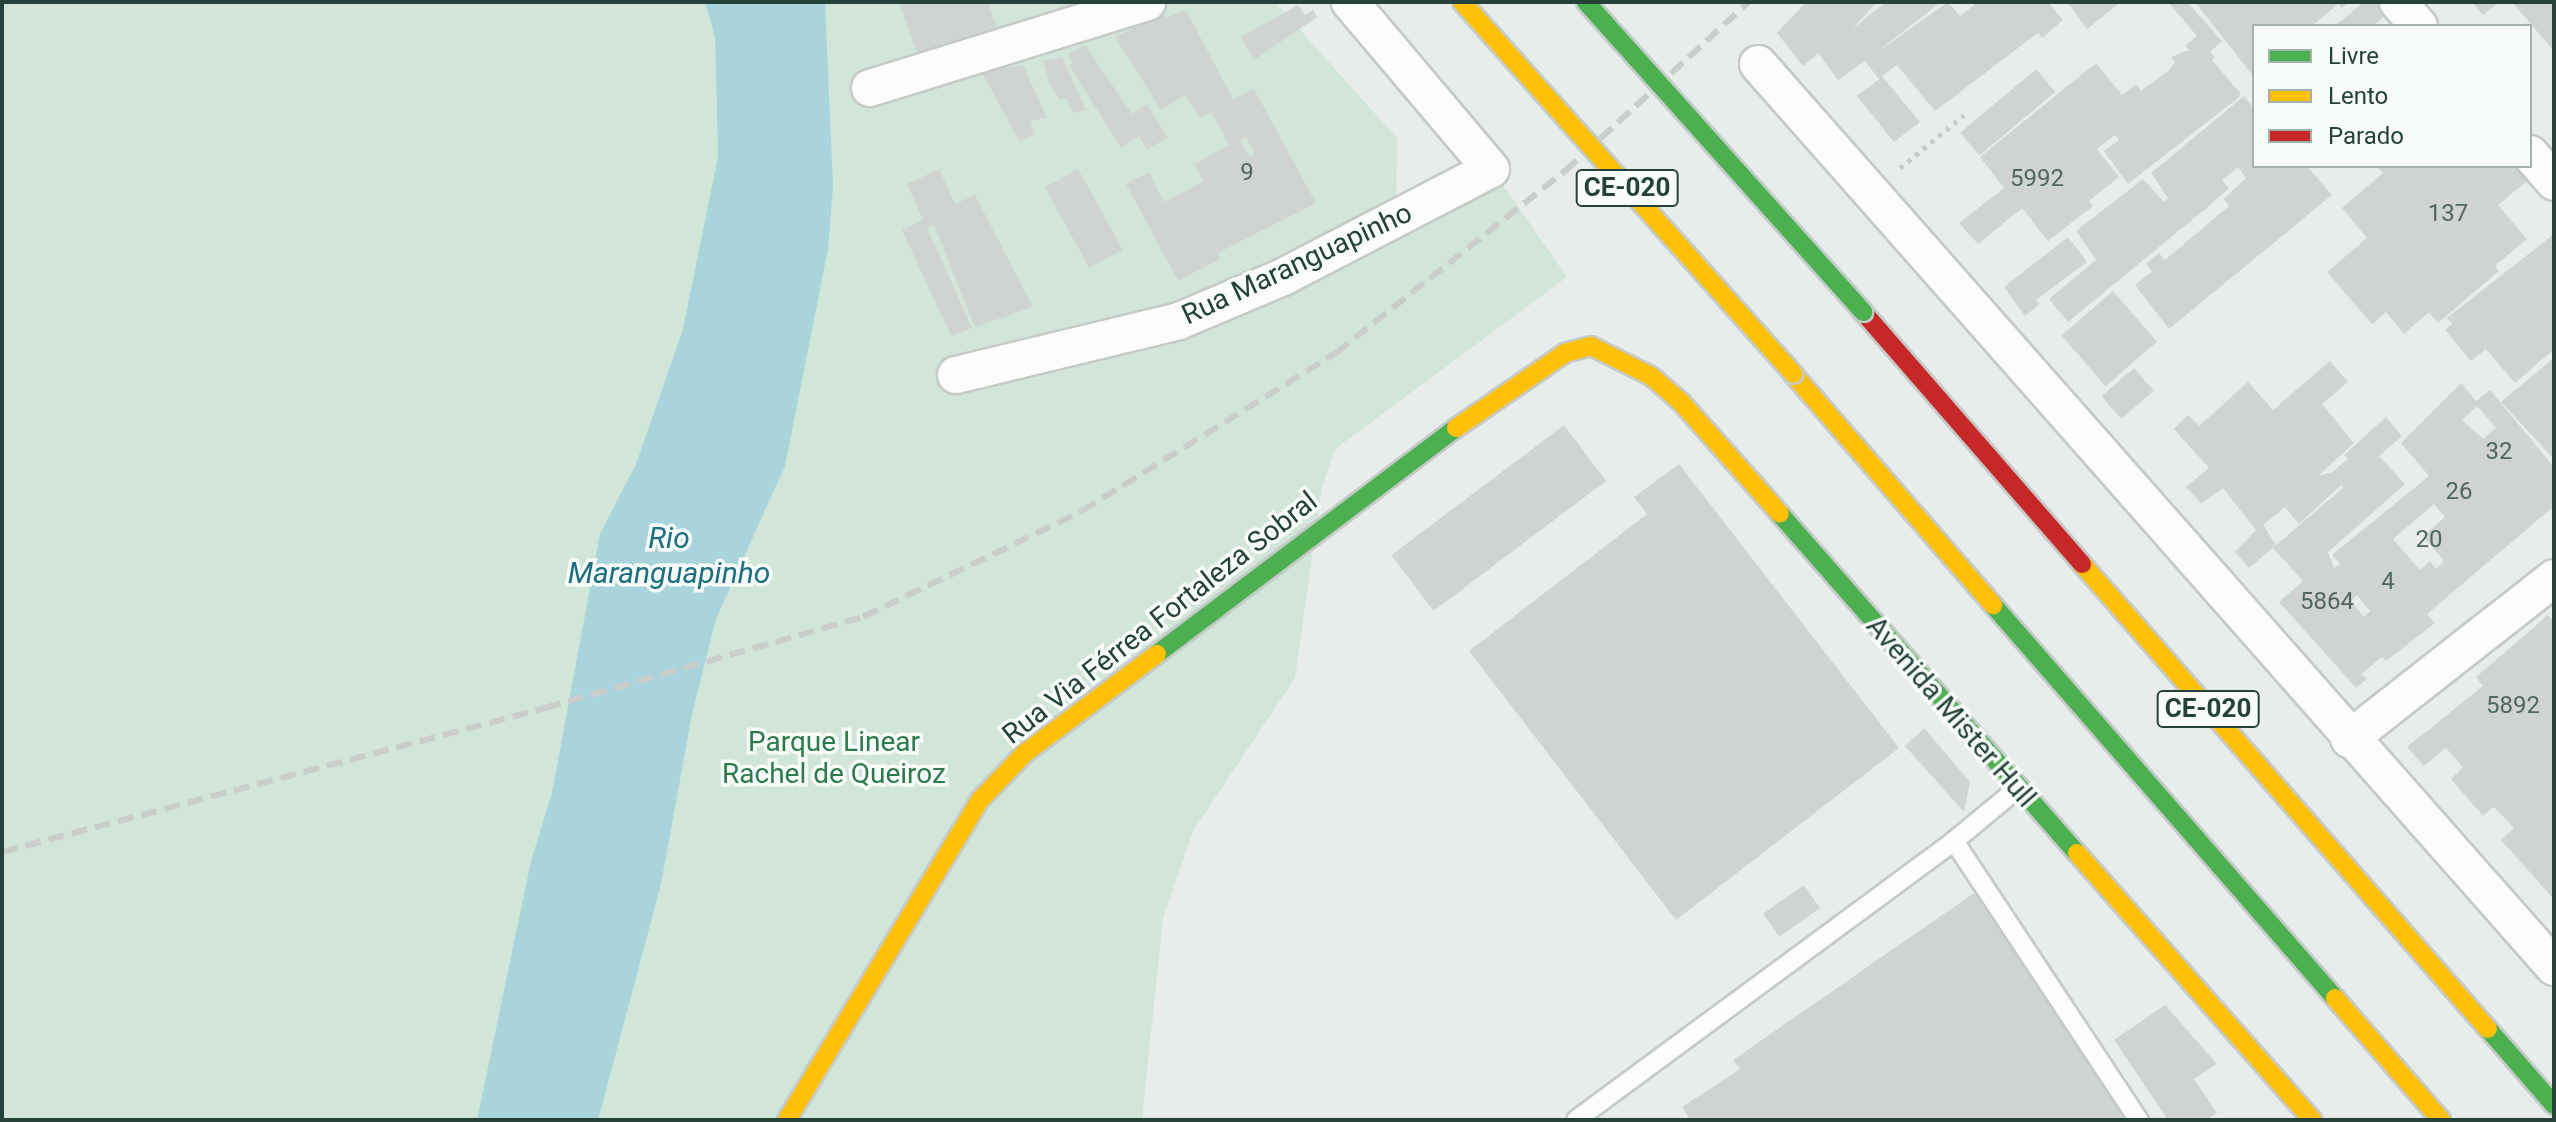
<!DOCTYPE html>
<html>
<head>
<meta charset="utf-8">
<style>
  body { margin:0 }
  #map { position:relative; width:2556px; height:1122px; overflow:hidden; background:#e8edeb; font-family:Roboto,sans-serif }
  div>[style] { position:absolute }
  .green>* { inset:0; background:#d1e6d8 }
  .water>* { inset:0; background:#a9d4db }
  .building>* { inset:0; background:#cfd4d2; transform-origin:0 0 }
  .path>* { height:5px; margin-top:-2.5px; transform-origin:0; background:repeating-linear-gradient(90deg,#c3ccca 0 4px,transparent 0 10px) }
  .roads { filter:drop-shadow(2px 0 #c5cac8) drop-shadow(-2px 0 #c5cac8) drop-shadow(0 2px #c5cac8) drop-shadow(0 -2px #c5cac8) }
  .lane>* { height:18px; margin:-9px; padding:0 9px; transform-origin:9px; border-radius:9px; background:#fcfcfc }
  .street>* { height:36px; margin:-18px; padding:0 18px; transform-origin:18px; border-radius:18px; background:#fcfcfc }
  .fast>* { height:18px; margin:-9px; padding:0 9px; transform-origin:9px; border-radius:9px; background:#4caf50 }
  .slow>* { height:18px; margin:-9px; padding:0 9px; transform-origin:9px; border-radius:9px; background:#ffc107 }
  .jam>* { height:18px; margin:-9px; padding:0 9px; transform-origin:9px; border-radius:9px; background:#c62828 }
  .rail>* { height:6px; margin-top:-3px; transform-origin:0; background:repeating-linear-gradient(90deg,#c9cdcc 0 16px,transparent 0 24px) }
  .bridges { filter:drop-shadow(2px 0 #c3ccc9) drop-shadow(-2px 0 #c3ccc9) drop-shadow(0 2px #c3ccc9) drop-shadow(0 -2px #c3ccc9) }
  .fast-bridge>* { height:18px; margin:-9px; padding:0 9px; transform-origin:9px; border-radius:9px; background:#4caf50 }
  .slow-bridge>* { height:18px; margin:-9px; padding:0 9px; transform-origin:9px; border-radius:9px; background:#ffc107 }
  span { translate:-50% -50%; white-space:nowrap; text-align:center; line-height:1.15; -webkit-text-stroke:7px #f7fbf9; paint-order:stroke }
  .number-label { font-size:24px; color:#506761 }
  .number-label span { -webkit-text-stroke-width:0 }
  .shield-label span { padding:2px 6px; background:#f7fbf9; border:2px solid; border-radius:6px; -webkit-text-stroke-width:0 }
  .shield-label { font-size:26px; color:#24423a; font-weight:700 }
  .street-label { font-size:28px; color:#24423a }
  .park-label { font-size:28px; color:#2d7a4b }
  .water-label { font-size:30px; color:#1c6f80; font-style:italic }
  .frame { position:absolute; inset:0; border:4px solid #24423a; pointer-events:none }
  .legend { position:absolute; left:2252px; top:24px; width:280px; height:144px; box-sizing:border-box; background:#f7fbf9; border:2px solid #a3b1ad; margin:0; padding:10px 14px; list-style:none; font-size:24px; color:#24423a }
  .legend li { display:flex; align-items:center; gap:16px; height:40px }
  .legend b { width:40px; border:2px solid #a3b1ad }
</style>
</head>
<body>
<div id="map">
  <div class="green">
    <div style="clip-path:polygon(2px 2px,705px 2px,715px 37px,718px 156px,683px 329px,648px 430px,710px 419px,765px 2px,1275px 2px,1397px 138px,1396px 235px,1499px 179px,1567px 277px,1335px 449px,1322px 487px,1295px 678px,1193px 831px,1163px 918px,1142px 1120px,2px 1120px)"></div>
  </div>
  <div class="water">
    <div style="clip-path:polygon(705px 2px,825px 2px,833px 186px,828px 249px,785px 466px,716px 619px,692px 714px,661px 884px,598px 1120px,477px 1120px,531px 861px,552px 793px,600px 534px,636px 464px,683px 329px,718px 156px,715px 37px)"></div>
  </div>
  <div class="building">
    <div style="clip-path:polygon(899px 2px,988px 2px,998px 32px,918px 56px)"></div>
    <div style="clip-path:polygon(1806px 2px,1877px 2px,1852px 29px,1886px 2px,1941px 2px,1873px 55px,1948px 2px,1960px 16px,1978px 2px,2048px 2px,2063px 20px,2042px 38px,2038px 33px,1935px 111px,1897px 65px,1882px 76px,1920px 122px,1894px 142px,1857px 96px,1879px 79px,1865px 61px,1838px 80px,1818px 53px,1803px 66px,1777px 33px)"></div>
    <div style="clip-path:polygon(2067px 2px,2121px 2px,2087px 29px)"></div>
    <div style="clip-path:polygon(2168px 2px,2194px 2px,2190px 5px,2222px 41px,2210px 52px,2215px 58px,2212px 60px,2241px 94px,2238px 98px,2128px 184px,2104px 151px,2119px 140px,2115px 135px,2097px 149px,2119px 177px,2089px 201px,2093px 206px,2048px 241px,2022px 208px,1978px 244px,1959px 223px,2004px 188px,1980px 157px,2096px 63px,2122px 95px,2136px 84px,2141px 91px,2168px 71px,2175px 62px,2171px 57px,2189px 50px,2185px 46px,2197px 36px)"></div>
    <div style="clip-path:polygon(2195px 2px,2349px 2px,2342px 8px,2338px 4px,2312px 26px,2254px 26px,2254px 77px)"></div>
    <div style="clip-path:polygon(2364px 2px,2376px 2px,2386px 14px,2373px 26px,2335px 26px)"></div>
    <div style="clip-path:polygon(2472px 2px,2499px 2px,2483px 15px)"></div>
    <div style="clip-path:polygon(2512px 2px,2554px 2px,2554px 51px,2541px 36px)"></div>
    <div style="clip-path:polygon(1298px 5px,1305px 15px,1313px 10px,1317px 17px,1254px 60px,1241px 37px)"></div>
    <div style="clip-path:polygon(evenodd,1186px 10px,1233px 99px,1254px 89px,1316px 203px,1218px 253px,1220px 259px,1178px 281px,1126px 184px,1149px 172px,1164px 202px,1204px 181px,1194px 164px,1229px 145px,1212px 112px,1200px 118px,1185px 95px,1161px 110px,1115px 37px,1164px 14px,1165px 18px,1186px 10px,1246px 137px,1255px 154px,1250px 157px,1240px 140px,1246px 137px)"></div>
    <div style="clip-path:polygon(1085px 45px,1132px 114px,1147px 104px,1168px 138px,1147px 149px,1139px 136px,1121px 148px,1069px 65px,1073px 63px,1068px 54px)"></div>
    <div style="clip-path:polygon(1062px 57px,1086px 110px,1072px 113px,1067px 98px,1059px 100px,1049px 83px,1043px 61px)"></div>
    <div style="clip-path:polygon(1000px 64px,1003px 68px,1023px 65px,1047px 118px,1030px 121px,1035px 135px,1019px 141px,981px 71px)"></div>
    <div style="left:2036px;top:69px;width:30px;height:99px;rotate:50deg"></div>
    <div style="clip-path:polygon(2244px 96px,2254px 109px,2254px 166px,2307px 166px,2332px 195px,2169px 329px,2135px 285px,2152px 271px,2146px 264px,2159px 253px,2165px 260px,2229px 206px,2224px 199px,2246px 178px,2238px 167px,2222px 180px,2229px 188px,2209px 206px,2068px 322px,2049px 299px,2096px 260px,2076px 231px,2143px 179px,2164px 202px,2168px 198px,2151px 173px)"></div>
    <div style="clip-path:polygon(2376px 166px,2514px 166px,2527px 181px,2498px 205px,2527px 239px,2495px 266px,2499px 271px,2438px 323px,2429px 312px,2404px 334px,2386px 312px,2372px 324px,2327px 272px,2367px 238px,2342px 208px,2383px 173px)"></div>
    <div style="clip-path:polygon(939px 169px,955px 204px,975px 195px,1033px 307px,975px 327px,934px 225px,927px 228px,972px 328px,951px 336px,902px 230px,923px 220px,907px 184px)"></div>
    <div style="left:1078px;top:169px;width:92px;height:38px;rotate:61deg"></div>
    <div style="clip-path:polygon(2554px 234px,2554px 349px,2515px 383px,2486px 349px,2471px 361px,2445px 330px,2452px 324px,2447px 318px)"></div>
    <div style="clip-path:polygon(2068px 237px,2087px 262px,2036px 300px,2040px 304px,2025px 316px,2004px 287px)"></div>
    <div style="left:2113px;top:291px;width:67px;height:68px;rotate:49deg"></div>
    <div style="clip-path:polygon(2554px 358px,2554px 459px,2501px 402px)"></div>
    <div style="clip-path:polygon(evenodd,2330px 361px,2348px 382px,2322px 404px,2354px 443px,2319px 475px,2331px 473px,2348px 459px,2344px 455px,2386px 417px,2402px 436px,2379px 456px,2405px 484px,2328px 552px,2334px 568px,2340px 564px,2332px 555px,2429px 476px,2401px 443px,2461px 383px,2476px 401px,2490px 390px,2554px 467px,2554px 506px,2427px 614px,2435px 623px,2386px 661px,2382px 657px,2361px 674px,2367px 679px,2356px 688px,2279px 602px,2303px 581px,2273px 548px,2249px 568px,2235px 552px,2256px 530px,2223px 488px,2196px 507px,2201px 503px,2186px 487px,2209px 468px,2174px 429px,2188px 415px,2199px 426px,2248px 382px,2273px 410px,2330px 361px,2477px 406px,2496px 428px,2483px 439px,2462px 420px,2477px 406px,2330px 361px,2341px 485px,2343px 488px,2276px 545px,2263px 525px,2285px 507px,2299px 524px,2341px 485px,2330px 361px,2434px 504px,2445px 517px,2423px 536px,2444px 561px,2436px 569px,2430px 561px,2420px 570px,2393px 539px,2434px 504px,2330px 361px,2357px 595px,2370px 611px,2364px 617px,2351px 601px,2357px 595px)"></div>
    <div style="left:2134px;top:368px;width:30px;height:43px;rotate:49deg"></div>
    <div style="left:1564px;top:425px;width:70px;height:216px;rotate:53deg"></div>
    <div style="clip-path:polygon(1679px 464px,1899px 748px,1676px 920px,1469px 651px,1647px 514px,1634px 497px)"></div>
    <div style="clip-path:polygon(2548px 615px,2554px 622px,2552px 897px,2501px 840px,2514px 828px,2494px 807px,2483px 816px,2451px 779px,2463px 767px,2446px 748px,2424px 766px,2407px 747px,2483px 686px,2476px 677px)"></div>
    <div style="clip-path:polygon(1924px 728px,1970px 782px,1964px 812px,1905px 746px)"></div>
    <div style="left:1804px;top:885px;width:28px;height:50px;rotate:55deg"></div>
    <div style="clip-path:polygon(1974px 893px,2126px 1120px,1690px 1120px,1682px 1107px,1740px 1069px,1733px 1060px)"></div>
    <div style="clip-path:polygon(2165px 1005px,2217px 1064px,2194px 1079px,2217px 1113px,2206px 1120px,2168px 1120px,2114px 1040px)"></div>
  </div>
  <div class="path">
    <div style="left:1900px;top:168px;width:83px;rotate:-39.6deg"></div>
  </div>
  <div class="roads">
    <div class="lane">
      <div style="left:1954px;top:841px;width:335px;rotate:56.5deg"></div>
      <div style="left:1576px;top:1120px;width:470px;rotate:-36.4deg"></div>
      <div style="left:1954px;top:841px;width:83px;rotate:-39.6deg"></div>
    </div>
    <div class="street">
      <div style="left:2398px;top:2px;width:32px;rotate:49deg"></div>
      <div style="left:1758px;top:64px;width:1204px;rotate:48.6deg"></div>
      <div style="left:870px;top:88px;width:290px;rotate:-17.2deg"></div>
      <div style="left:2530px;top:154px;width:37px;rotate:49deg"></div>
      <div style="left:956px;top:375px;width:229px;rotate:-13.6deg"></div>
      <div style="left:1179px;top:321px;width:113px;rotate:-22.9deg"></div>
      <div style="left:1283px;top:277px;width:234px;rotate:-27.4deg"></div>
      <div style="left:1491px;top:169px;width:219px;rotate:-130.2deg"></div>
      <div style="left:2349px;top:739px;width:261px;rotate:-38.1deg"></div>
    </div>
    <div class="fast">
      <div style="left:1780px;top:514px;width:451px;rotate:48.8deg"></div>
      <div style="left:1993px;top:605px;width:521px;rotate:48.97deg"></div>
      <div style="left:1157px;top:654px;width:375px;rotate:-37.1deg"></div>
      <div style="left:2488px;top:1029px;width:101px;rotate:49deg"></div>
    </div>
    <div class="slow">
      <div style="left:1793px;top:374px;width:306px;rotate:49.1deg"></div>
      <div style="left:1456px;top:428px;width:132px;rotate:-34.5deg"></div>
      <div style="left:1565px;top:353px;width:27px;rotate:-15deg"></div>
      <div style="left:1591px;top:346px;width:67px;rotate:26.6deg"></div>
      <div style="left:1651px;top:376px;width:40px;rotate:41deg"></div>
      <div style="left:1681px;top:402px;width:149px;rotate:48.5deg"></div>
      <div style="left:2082px;top:564px;width:617px;rotate:48.88deg"></div>
      <div style="left:2077px;top:853px;width:356px;rotate:48.6deg"></div>
      <div style="left:2335px;top:998px;width:162px;rotate:49deg"></div>
      <div style="left:787px;top:1120px;width:375px;rotate:-58.9deg"></div>
      <div style="left:981px;top:799px;width:64px;rotate:-46.3deg"></div>
      <div style="left:1025px;top:753px;width:165px;rotate:-36.9deg"></div>
    </div>
    <div class="jam">
      <div style="left:1863px;top:312px;width:334px;rotate:49deg"></div>
    </div>
  </div>
  <div class="rail">
    <div style="left:2px;top:852px;width:562px;rotate:-14.85deg"></div>
    <div style="left:545px;top:708px;width:331px;rotate:-16deg"></div>
    <div style="left:863px;top:617px;width:243px;rotate:-25.8deg"></div>
    <div style="left:1082px;top:511px;width:299px;rotate:-31.9deg"></div>
    <div style="left:1336px;top:353px;width:293px;rotate:-38.5deg"></div>
    <div style="left:1565px;top:171px;width:250px;rotate:-42.6deg"></div>
  </div>
  <div class="bridges">
    <div class="fast-bridge">
      <div style="left:1586px;top:2px;width:416px;rotate:48.2deg"></div>
    </div>
    <div class="slow-bridge">
      <div style="left:1462px;top:2px;width:498px;rotate:48.3deg"></div>
    </div>
  </div>
  <div class="number-label">
    <span style="left:1247px;top:173px">9</span>
    <span style="left:2037px;top:179px">5992</span>
    <span style="left:2448px;top:214px">137</span>
    <span style="left:2499px;top:452px">32</span>
    <span style="left:2459px;top:492px">26</span>
    <span style="left:2429px;top:540px">20</span>
    <span style="left:2388px;top:582px">4</span>
    <span style="left:2327px;top:602px">5864</span>
    <span style="left:2513px;top:706px">5892</span>
  </div>
  <div class="shield-label">
    <span style="left:1627px;top:188px">CE-020</span>
    <span style="left:2208px;top:709px">CE-020</span>
  </div>
  <div class="street-label">
    <span style="left:1297px;top:264px;rotate:-25deg">Rua Maranguapinho</span>
    <span style="left:1160px;top:618px;rotate:-38deg">Rua Via Férrea Fortaleza Sobral</span>
    <span style="left:1951px;top:712px;rotate:49deg">Avenida Mister Hull</span>
  </div>
  <div class="park-label">
    <span style="left:834px;top:758px">Parque Linear<br>Rachel de Queiroz</span>
  </div>
  <div class="water-label">
    <span style="left:669px;top:555px">Rio<br>Maranguapinho</span>
  </div>
  <div class="frame"></div>
  <ul class="legend">
  <li><b style="height:10px;background:#4caf50"></b>Livre</li>
  <li><b style="height:10px;background:#ffc107"></b>Lento</li>
  <li><b style="height:10px;background:#c62828"></b>Parado</li>
  </ul>
</div>
</body>
</html>
